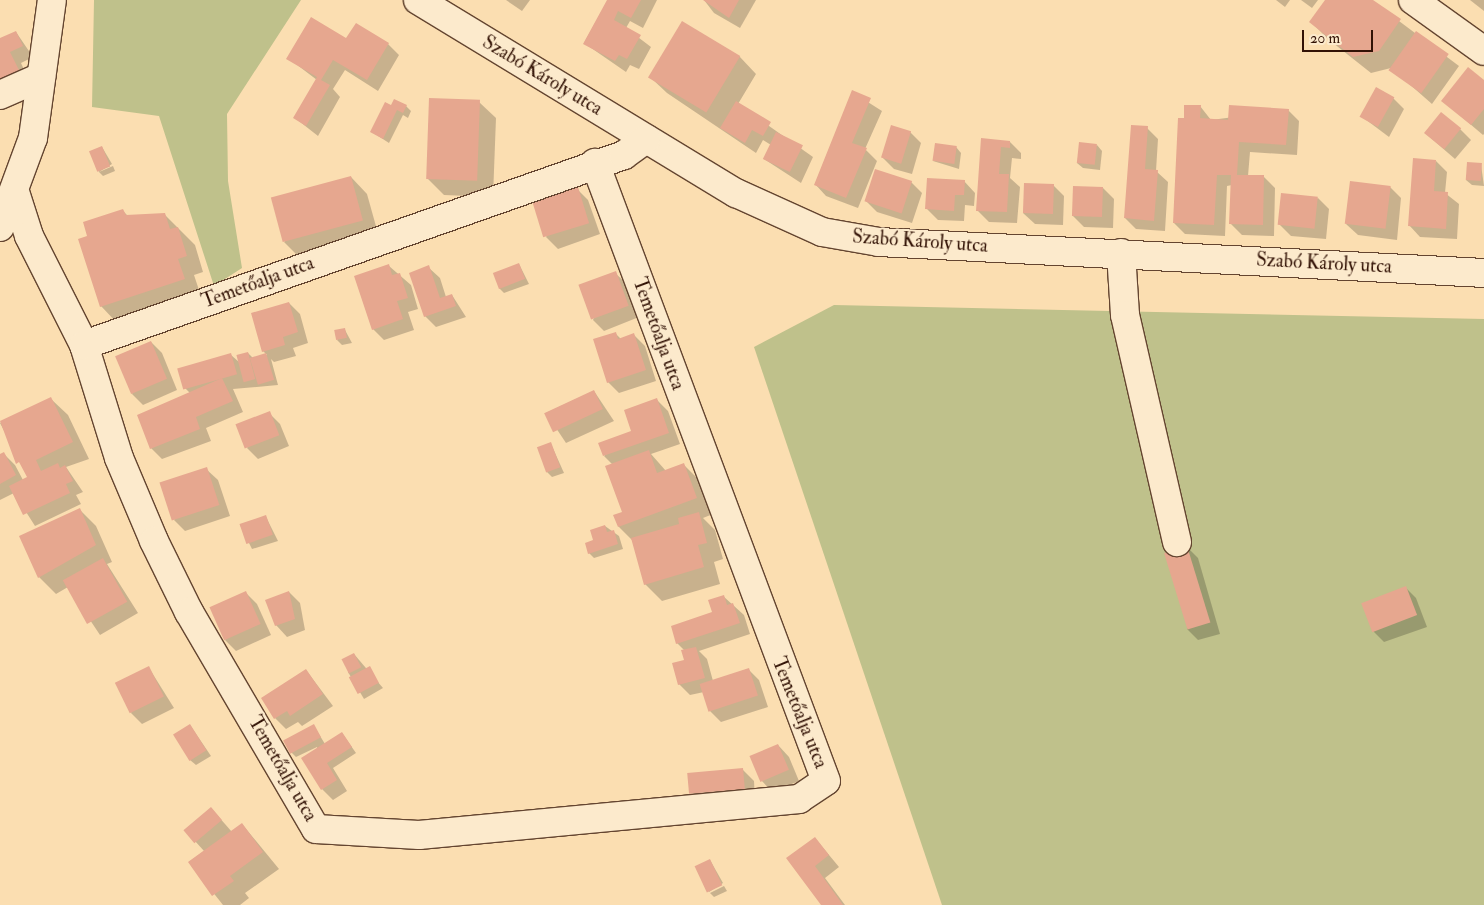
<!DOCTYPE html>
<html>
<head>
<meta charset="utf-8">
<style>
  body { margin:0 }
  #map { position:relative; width:1484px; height:905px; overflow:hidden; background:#fbdeb1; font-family:"IM FELL Double Pica",serif }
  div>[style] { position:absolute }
  .green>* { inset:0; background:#bfc18b }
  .shadow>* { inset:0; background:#0003 }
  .building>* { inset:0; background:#e6a78f; transform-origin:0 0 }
  .roads { filter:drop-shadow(1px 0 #644530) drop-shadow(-1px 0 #644530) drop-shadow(0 1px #644530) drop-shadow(0 -1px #644530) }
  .minor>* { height:28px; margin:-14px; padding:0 14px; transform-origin:14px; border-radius:14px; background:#fceacc }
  span { translate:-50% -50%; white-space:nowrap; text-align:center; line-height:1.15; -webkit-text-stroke:4px #fceacc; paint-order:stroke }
  .street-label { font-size:19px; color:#321205 }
  .scale { position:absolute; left:1302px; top:30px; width:71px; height:22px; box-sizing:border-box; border:2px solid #321205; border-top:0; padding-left:6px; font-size:15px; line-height:18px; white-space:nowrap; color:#321205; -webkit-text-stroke:4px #fceacc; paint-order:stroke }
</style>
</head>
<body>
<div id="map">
  <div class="green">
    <div style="clip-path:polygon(94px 0,301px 0,227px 114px,228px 181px,242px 268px,214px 286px,159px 116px,92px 107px)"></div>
    <div style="clip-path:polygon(834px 305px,1484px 319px,1484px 905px,942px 905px,754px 347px)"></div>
  </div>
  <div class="shadow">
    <div style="clip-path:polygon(506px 0,530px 0,522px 11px)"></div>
    <div style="clip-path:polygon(608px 0,657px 0,643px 28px,630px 21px,626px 28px,651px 47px,639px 69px,630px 65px,626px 72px,584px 43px)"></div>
    <div style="clip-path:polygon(704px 0,756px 0,740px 28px,714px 13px)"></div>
    <div style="clip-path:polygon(1276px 0,1290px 0,1285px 7px)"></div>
    <div style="clip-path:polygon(1301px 0,1318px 0,1312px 8px)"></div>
    <div style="clip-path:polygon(1327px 0,1371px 0,1459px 66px,1432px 104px,1391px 68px,1371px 73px,1328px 39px,1311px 22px)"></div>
    <div style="clip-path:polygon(1470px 0,1484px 0,1484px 11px)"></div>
    <div style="clip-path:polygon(682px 23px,740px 57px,756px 74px,738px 104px,813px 157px,801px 183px,764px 159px,771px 145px,763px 140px,756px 153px,667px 93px,650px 77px)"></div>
    <div style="clip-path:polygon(16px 32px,33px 57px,21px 63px,30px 83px,0 90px,0 40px)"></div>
    <div style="clip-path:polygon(347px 40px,388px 44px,399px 55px,378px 91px,345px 70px,333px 89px,340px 97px,318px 136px,295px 118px,317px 80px,288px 58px)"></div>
    <div style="clip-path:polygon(1484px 82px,1484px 134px,1483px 135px,1443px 101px)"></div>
    <div style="clip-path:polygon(852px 92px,882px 111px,865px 149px,877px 161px,858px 208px,826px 196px,815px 184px)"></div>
    <div style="clip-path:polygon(1393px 98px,1404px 109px,1389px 137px,1361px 116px)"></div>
    <div style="clip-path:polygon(479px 102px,496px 118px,493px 197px,444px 195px,427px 178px)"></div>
    <div style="clip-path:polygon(406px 106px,411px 111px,408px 118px,403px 115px,389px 143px,372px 132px,392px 107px)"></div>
    <div style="clip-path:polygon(1200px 106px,1211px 120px,1288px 110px,1299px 121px,1297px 155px,1250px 152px,1248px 176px,1264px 177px,1275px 188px,1274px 236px,1242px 235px,1231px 224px,1232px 185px,1227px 186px,1225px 236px,1185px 234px,1174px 223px,1185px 120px)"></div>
    <div style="clip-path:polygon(1147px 128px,1158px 139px,1156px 171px,1168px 182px,1165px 231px,1136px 229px,1125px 218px)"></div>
    <div style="clip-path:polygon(1460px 129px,1471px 140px,1455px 159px,1425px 133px)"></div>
    <div style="clip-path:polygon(910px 132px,921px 143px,912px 174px,894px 169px,883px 158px)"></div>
    <div style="clip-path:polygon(982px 139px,1010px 142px,1021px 153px,1021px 159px,1012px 158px,1010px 178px,1020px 187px,1017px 223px,989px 222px,978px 211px)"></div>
    <div style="clip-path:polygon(1097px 145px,1102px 151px,1100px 170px,1083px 168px,1077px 163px)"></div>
    <div style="clip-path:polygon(102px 147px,112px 164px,99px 172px,90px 152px)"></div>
    <div style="clip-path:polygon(956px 147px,961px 153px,959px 169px,933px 161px)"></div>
    <div style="clip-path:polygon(1436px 161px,1447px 172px,1445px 193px,1459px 204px,1457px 239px,1420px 237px,1409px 225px)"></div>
    <div style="clip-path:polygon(1481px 165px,1484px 186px,1472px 185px,1466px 180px)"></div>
    <div style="clip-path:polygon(113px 166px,115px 171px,103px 176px,99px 172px)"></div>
    <div style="clip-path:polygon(351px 177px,367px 194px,379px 237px,301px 259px,284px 242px)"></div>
    <div style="clip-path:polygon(964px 181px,975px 193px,974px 206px,965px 205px,964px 221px,938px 220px,927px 209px)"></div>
    <div style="clip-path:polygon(911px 182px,922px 193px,912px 223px,877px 212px,866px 201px)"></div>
    <div style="clip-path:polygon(1053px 185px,1064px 196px,1063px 225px,1035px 224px,1023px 213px)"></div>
    <div style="clip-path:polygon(1390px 187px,1401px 198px,1397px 240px,1358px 235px,1346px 224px)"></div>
    <div style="clip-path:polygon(1103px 188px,1114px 199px,1113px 228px,1084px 227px,1073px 216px)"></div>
    <div style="clip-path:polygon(577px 189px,588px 200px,600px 234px,558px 249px,546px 237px)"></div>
    <div style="clip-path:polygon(1318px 198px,1329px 209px,1326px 239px,1291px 236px,1280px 225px)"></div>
    <div style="clip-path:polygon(123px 211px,128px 216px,164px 214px,195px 245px,203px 272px,194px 275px,201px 296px,117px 323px,101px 306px,89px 237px)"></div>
    <div style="clip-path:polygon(519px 264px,529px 284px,504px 293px,499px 288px)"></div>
    <div style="clip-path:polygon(389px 266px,411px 285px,418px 309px,408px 312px,414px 330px,384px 340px,373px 329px)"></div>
    <div style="clip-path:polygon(428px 267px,440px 278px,446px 297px,452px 295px,466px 317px,436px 327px,425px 316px)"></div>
    <div style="clip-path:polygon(615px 273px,627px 284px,639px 317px,604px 331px,593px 320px)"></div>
    <div style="clip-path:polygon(289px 303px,300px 314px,308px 343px,293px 348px,296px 356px,274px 362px,271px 359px,278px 385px,233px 389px,243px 412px,206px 428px,211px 441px,162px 459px,151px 448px,190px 393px,183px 386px,231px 355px,239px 362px,248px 353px,253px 358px,267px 355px,263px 351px)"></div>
    <div style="clip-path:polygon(345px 330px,352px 343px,342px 345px,337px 340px)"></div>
    <div style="clip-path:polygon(616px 334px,621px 339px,634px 335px,645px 346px,656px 381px,619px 393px,608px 382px)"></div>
    <div style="clip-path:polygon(151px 342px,162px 353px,177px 390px,143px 405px,132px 394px)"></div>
    <div style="clip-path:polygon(594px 391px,614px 421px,566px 443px,546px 413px)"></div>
    <div style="clip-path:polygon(51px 399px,68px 415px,89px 459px,66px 467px,83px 492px,76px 495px,81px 504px,35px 526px,14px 493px,0 500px,0 456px,4px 454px,15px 465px,23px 480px,29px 478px,0 423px)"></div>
    <div style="clip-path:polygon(657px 400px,668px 411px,680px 444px,651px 454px,666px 471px,683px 464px,700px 481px,713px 514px,703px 518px,715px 530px,723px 559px,714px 562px,720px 584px,662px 601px,645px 584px,633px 541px,619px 527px,615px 516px,624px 513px,613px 465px,604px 456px,633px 432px)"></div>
    <div style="clip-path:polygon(269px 413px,280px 424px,289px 446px,258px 459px,247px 448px)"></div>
    <div style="clip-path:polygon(551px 444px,564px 473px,552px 477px,547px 472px)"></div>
    <div style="clip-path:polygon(206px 469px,218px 480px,230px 516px,185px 531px,174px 520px)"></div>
    <div style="clip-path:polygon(79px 509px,96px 526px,112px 562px,107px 564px,138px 613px,100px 635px,68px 587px,56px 594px,39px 577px)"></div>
    <div style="clip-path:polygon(266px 517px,278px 541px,252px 549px,240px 525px)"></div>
    <div style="clip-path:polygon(605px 526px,619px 536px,623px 549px,594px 558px,589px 553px)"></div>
    <div style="clip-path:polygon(1187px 547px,1198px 558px,1220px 634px,1198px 640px,1187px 629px)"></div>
    <div style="clip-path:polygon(1405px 587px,1416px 598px,1427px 627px,1384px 642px,1373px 631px)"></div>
    <div style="clip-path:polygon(289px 592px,300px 603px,305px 630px,287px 637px,276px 625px)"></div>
    <div style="clip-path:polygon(246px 593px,257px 604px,271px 635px,236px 651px,225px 640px)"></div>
    <div style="clip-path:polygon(723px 596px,744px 615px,750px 634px,699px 651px,707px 659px,713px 681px,748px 669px,759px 680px,768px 707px,721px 722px,710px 711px,704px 692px,690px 695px,679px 684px,685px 661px,685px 651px,677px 643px,713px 613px)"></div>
    <div style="clip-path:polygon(354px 654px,383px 688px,364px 699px,348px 672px)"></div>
    <div style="clip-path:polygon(149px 668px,174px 708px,142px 724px,131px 713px)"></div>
    <div style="clip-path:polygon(306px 670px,333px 706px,302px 726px,298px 722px,286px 729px,275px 718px)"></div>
    <div style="clip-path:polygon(190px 725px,211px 756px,196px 765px,190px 760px)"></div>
    <div style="clip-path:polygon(314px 726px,325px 744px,342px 733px,356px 753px,333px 768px,347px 791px,333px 800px,322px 789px,317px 747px,296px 757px,291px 752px)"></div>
    <div style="clip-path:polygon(778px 745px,789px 757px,799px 781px,772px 792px,761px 780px)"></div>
    <div style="clip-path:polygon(743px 770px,754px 781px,755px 800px,701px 804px,690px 793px)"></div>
    <div style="clip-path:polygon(211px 808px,232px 832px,242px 824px,279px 869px,245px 893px,249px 898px,240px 905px,223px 905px,189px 862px,204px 851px,185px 830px)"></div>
    <div style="clip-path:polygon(815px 838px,839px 867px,825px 878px,845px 905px,823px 905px,788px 858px)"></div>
    <div style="clip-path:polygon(710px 860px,723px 883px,709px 892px,697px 866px)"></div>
    <div style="clip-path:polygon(724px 886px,727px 891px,714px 897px,710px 893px)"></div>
  </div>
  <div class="building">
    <div style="clip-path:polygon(607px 0,641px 0,631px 18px,618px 11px,614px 20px,641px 35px,627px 59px,619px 55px,615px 61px,583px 44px)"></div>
    <div style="clip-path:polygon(703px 0,739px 0,729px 18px)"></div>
    <div style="clip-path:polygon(1325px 0,1373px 0,1401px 19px,1379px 51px,1353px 57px,1309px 22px)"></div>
    <div style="clip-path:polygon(311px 17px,346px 38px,356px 23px,389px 43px,367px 80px,333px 60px,321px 80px,330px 85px,306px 126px,293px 118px,317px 77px,286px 59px)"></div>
    <div style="left:682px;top:21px;width:68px;height:66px;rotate:31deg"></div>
    <div style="clip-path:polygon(16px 31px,23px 46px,10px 52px,20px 72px,0 81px,0 38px)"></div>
    <div style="left:1416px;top:31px;width:40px;height:48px;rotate:35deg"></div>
    <div style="clip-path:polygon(1468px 67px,1484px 80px,1484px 109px,1471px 125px,1441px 101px)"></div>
    <div style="left:1376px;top:87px;width:21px;height:34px;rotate:29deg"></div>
    <div style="clip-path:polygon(852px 90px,871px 98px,852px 143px,867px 148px,846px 198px,814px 185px)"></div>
    <div style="left:429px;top:98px;width:51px;height:81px;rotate:2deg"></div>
    <div style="clip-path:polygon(394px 99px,407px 105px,403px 113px,397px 110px,383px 139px,370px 132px,385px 102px,391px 105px)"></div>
    <div style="clip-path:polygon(736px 101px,771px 122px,763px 136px,752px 130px,745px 143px,720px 128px)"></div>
    <div style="clip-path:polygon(1184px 105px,1201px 105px,1200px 118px,1228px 120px,1229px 105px,1289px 109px,1286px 145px,1239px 142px,1237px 175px,1264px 175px,1263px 225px,1229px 224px,1231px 175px,1217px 175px,1214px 225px,1173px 223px,1178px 118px,1184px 118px)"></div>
    <div style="left:1441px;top:112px;width:26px;height:27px;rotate:39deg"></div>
    <div style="left:891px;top:125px;width:21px;height:34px;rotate:17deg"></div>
    <div style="clip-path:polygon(1131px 125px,1148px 126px,1145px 169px,1158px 170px,1154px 221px,1124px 218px)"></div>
    <div style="left:776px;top:132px;width:30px;height:30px;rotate:26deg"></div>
    <div style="clip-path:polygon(981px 138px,1010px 141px,1010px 148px,1001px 147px,999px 174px,1009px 174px,1007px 212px,976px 211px)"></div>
    <div style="left:1079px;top:142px;width:18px;height:21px;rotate:6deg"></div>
    <div style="left:935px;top:143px;width:22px;height:18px;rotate:8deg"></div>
    <div style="left:102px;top:146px;width:22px;height:14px;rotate:68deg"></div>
    <div style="clip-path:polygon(1413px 158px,1436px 160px,1434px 191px,1448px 192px,1446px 229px,1408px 226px)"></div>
    <div style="left:1467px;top:162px;width:15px;height:18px;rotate:4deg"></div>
    <div style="left:875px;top:169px;width:39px;height:34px;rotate:18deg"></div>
    <div style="left:351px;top:176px;width:46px;height:83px;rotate:75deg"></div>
    <div style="clip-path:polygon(927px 178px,965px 180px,964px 195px,955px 195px,954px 211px,925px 209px)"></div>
    <div style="left:1350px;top:181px;width:41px;height:43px;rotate:7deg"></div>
    <div style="left:1024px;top:183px;width:30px;height:30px;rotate:2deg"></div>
    <div style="left:1073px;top:186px;width:30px;height:30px;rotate:2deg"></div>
    <div style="left:578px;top:187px;width:38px;height:48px;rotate:73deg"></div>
    <div style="left:1281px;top:193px;width:37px;height:32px;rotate:6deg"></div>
    <div style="clip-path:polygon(123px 209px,126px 215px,165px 213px,170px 229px,178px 227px,187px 256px,178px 259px,185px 279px,100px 307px,78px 239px,87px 236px,83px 222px)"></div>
    <div style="left:519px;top:263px;width:17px;height:28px;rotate:69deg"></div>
    <div style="clip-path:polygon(389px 264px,392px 275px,400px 273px,408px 298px,397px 301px,403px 319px,372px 330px,354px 276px)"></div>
    <div style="clip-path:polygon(429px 265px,440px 298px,452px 294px,456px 306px,424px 317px,409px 273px)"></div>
    <div style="left:616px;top:271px;width:37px;height:40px;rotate:70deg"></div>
    <div style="clip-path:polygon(289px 302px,298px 332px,283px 337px,285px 345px,262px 352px,251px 313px)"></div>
    <div style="left:345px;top:328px;width:10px;height:11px;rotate:79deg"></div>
    <div style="clip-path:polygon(616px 332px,618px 339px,634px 333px,646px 370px,607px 383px,593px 339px)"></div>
    <div style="left:151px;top:341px;width:41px;height:39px;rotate:67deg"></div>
    <div style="left:248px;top:352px;width:28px;height:12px;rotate:75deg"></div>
    <div style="left:231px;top:353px;width:22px;height:56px;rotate:74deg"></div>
    <div style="left:266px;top:353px;width:28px;height:17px;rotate:73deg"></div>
    <div style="clip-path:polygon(222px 378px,233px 401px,196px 417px,200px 429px,150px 449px,137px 415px)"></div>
    <div style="left:594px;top:390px;width:21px;height:55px;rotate:65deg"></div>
    <div style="clip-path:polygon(51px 397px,73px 442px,36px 460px,41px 471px,58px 463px,60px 468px,65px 465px,73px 481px,66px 484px,70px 493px,23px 515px,9px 486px,27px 477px,19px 462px,16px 464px,0 421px)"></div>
    <div style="clip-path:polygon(657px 398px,669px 433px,603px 456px,598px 443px,631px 431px,624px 410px)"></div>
    <div style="left:270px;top:411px;width:26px;height:37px;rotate:69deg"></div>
    <div style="left:551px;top:442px;width:27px;height:15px;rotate:70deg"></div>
    <div style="clip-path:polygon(649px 450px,657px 473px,684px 463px,697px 498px,618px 527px,613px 515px,622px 512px,605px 466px)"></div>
    <div style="clip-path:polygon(4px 452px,16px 475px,0 484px,0 454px)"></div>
    <div style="left:207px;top:467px;width:40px;height:50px;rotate:72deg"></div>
    <div style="clip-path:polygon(80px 508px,96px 545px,38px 578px,19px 536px)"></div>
    <div style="clip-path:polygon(699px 512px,707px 543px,698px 545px,704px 567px,644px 585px,631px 538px,679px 524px,678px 518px)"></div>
    <div style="left:266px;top:515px;width:21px;height:28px;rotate:71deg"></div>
    <div style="clip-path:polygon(605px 525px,607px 532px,614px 530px,618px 544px,588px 554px,585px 543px,593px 540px,590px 530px)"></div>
    <div style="left:1187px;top:546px;width:80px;height:24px;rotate:73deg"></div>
    <div style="left:103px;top:558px;width:50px;height:46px;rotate:61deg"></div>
    <div style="left:1406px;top:586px;width:31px;height:48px;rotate:69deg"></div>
    <div style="left:246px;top:591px;width:36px;height:40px;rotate:66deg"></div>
    <div style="clip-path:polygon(289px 591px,295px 619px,275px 626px,265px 600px)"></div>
    <div style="clip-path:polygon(724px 595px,727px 605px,733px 603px,740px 623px,676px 644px,671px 626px,712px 612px,708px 600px)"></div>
    <div style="clip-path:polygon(696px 647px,705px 678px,678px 685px,672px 663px,684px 660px,681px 650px)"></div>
    <div style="left:354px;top:653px;width:16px;height:14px;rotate:63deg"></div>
    <div style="left:149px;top:666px;width:34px;height:38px;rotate:64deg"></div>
    <div style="left:370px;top:666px;width:19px;height:24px;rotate:62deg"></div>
    <div style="left:749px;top:668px;width:29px;height:52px;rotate:72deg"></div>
    <div style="clip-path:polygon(306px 669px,323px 694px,290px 716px,287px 711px,274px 719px,261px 698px)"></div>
    <div style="left:190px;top:724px;width:31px;height:20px;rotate:58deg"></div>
    <div style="left:314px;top:724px;width:15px;height:35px;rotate:62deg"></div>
    <div style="clip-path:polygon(342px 732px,352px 747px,327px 763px,337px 780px,321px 790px,301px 758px)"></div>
    <div style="left:778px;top:744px;width:28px;height:31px;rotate:67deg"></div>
    <div style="left:743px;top:768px;width:21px;height:56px;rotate:85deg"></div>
    <div style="left:211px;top:807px;width:17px;height:36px;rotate:50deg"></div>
    <div style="clip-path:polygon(242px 823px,263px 852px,230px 876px,234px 881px,212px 896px,188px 862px)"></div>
    <div style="clip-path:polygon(815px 837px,829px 855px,815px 866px,843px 905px,821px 905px,786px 858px)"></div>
    <div style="left:710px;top:859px;width:29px;height:17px;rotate:65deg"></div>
  </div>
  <div class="roads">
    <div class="minor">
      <div style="left:418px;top:0;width:372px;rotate:31.3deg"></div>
      <div style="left:736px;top:193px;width:94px;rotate:24.4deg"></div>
      <div style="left:822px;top:232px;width:58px;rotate:10deg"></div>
      <div style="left:879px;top:242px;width:606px;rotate:2.93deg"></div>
      <div style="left:1413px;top:0;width:87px;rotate:35.7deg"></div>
      <div style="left:0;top:95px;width:45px;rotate:-23.7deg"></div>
      <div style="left:15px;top:192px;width:46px;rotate:72.3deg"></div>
      <div style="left:29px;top:236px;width:122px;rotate:63.2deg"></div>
      <div style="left:84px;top:345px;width:118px;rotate:72.8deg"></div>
      <div style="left:119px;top:458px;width:90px;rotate:67.1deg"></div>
      <div style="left:154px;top:541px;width:79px;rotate:63.8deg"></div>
      <div style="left:189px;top:612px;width:251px;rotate:59.7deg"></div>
      <div style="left:316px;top:829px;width:103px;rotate:3.3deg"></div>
      <div style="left:419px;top:835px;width:382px;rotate:-5.4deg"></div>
      <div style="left:799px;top:799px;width:32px;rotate:-34deg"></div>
      <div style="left:826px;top:781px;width:660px;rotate:-110.5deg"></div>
      <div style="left:0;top:227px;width:95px;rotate:-69.7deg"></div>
      <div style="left:33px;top:138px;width:139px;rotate:-82.2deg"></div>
      <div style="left:1121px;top:253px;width:62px;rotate:86.3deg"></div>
      <div style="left:1125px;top:315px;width:233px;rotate:77.1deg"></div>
      <div style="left:84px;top:345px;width:572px;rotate:-19.38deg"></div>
      <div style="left:624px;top:155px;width:27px;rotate:-36deg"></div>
    </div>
  </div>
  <div class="street-label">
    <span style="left:542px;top:76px;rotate:31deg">Szabó Károly utca</span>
    <span style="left:920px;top:242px;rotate:4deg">Szabó Károly utca</span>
    <span style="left:1324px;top:264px;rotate:3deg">Szabó Károly utca</span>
    <span style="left:258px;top:283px;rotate:-20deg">Temetőalja utca</span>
    <span style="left:658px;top:334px;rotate:70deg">Temetőalja utca</span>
    <span style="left:799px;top:713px;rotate:68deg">Temetőalja utca</span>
    <span style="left:282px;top:769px;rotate:60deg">Temetőalja utca</span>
  </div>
  <div class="scale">20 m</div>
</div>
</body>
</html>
